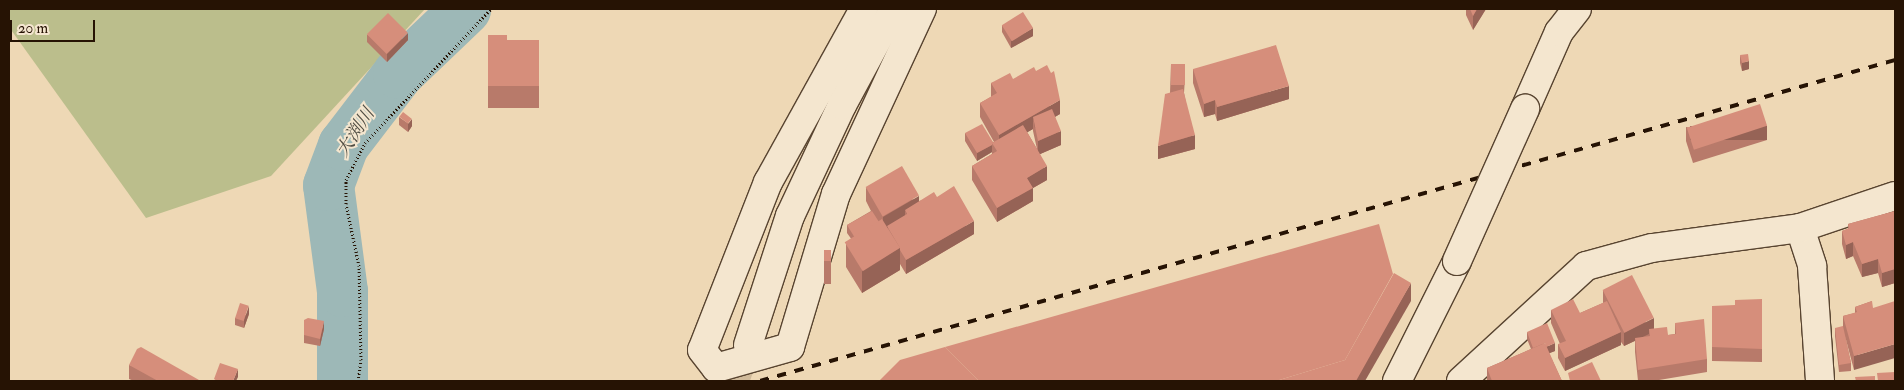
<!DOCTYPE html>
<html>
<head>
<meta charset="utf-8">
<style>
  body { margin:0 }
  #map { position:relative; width:1904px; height:390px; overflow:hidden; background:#eed8b5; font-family:"IM FELL Double Pica","Noto Serif JP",serif }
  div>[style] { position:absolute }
  .green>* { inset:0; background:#bbbe8c }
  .river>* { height:51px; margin:-25.5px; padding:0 25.5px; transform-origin:25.5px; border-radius:25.5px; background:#9db8b7 }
  .tertiary-tunnel>* { height:28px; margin-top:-14px; transform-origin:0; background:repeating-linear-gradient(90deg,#d0ba9a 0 28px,transparent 0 42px) }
  .path>* { height:3px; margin-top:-1.5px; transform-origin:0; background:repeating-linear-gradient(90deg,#261304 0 1px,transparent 0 3.5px) }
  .roads { filter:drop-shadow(1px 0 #584430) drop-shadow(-1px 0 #584430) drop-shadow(0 1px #584430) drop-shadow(0 -1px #584430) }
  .minor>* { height:28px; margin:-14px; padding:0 14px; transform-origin:14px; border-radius:14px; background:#f4e6cf }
  .tertiary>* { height:28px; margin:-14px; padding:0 14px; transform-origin:14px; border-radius:14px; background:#f4e6cf }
  .rail>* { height:4px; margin-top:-2px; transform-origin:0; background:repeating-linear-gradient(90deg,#261304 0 9px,transparent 0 18px) }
  .bridges { filter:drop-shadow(1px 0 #584430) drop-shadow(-1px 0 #584430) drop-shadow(0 1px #584430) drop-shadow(0 -1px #584430) }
  .tertiary-bridge>* { height:28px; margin:-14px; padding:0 14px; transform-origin:14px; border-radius:14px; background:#f4e6cf }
  .wall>* { inset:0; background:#b87a6a; transform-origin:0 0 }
  .shaded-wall>* { inset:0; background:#966356; transform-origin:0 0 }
  .building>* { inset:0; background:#d68e7b; transform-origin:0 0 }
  span { translate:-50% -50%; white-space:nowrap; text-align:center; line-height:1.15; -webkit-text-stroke:4px #f4e6cf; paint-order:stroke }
  .water-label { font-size:18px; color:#504d43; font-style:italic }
  .frame { position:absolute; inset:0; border:10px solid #261304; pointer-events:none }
  .scale { position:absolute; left:10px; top:20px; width:85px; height:22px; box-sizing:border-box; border:2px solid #261304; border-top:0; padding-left:6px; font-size:15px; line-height:18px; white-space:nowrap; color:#261304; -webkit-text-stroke:4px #f4e6cf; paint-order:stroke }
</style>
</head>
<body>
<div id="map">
  <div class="green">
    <div style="clip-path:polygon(9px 9px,425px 9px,271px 176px,146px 218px,9px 27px)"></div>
  </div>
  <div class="river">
    <div style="left:342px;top:381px;width:90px;rotate:-90deg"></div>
    <div style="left:342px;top:291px;width:107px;rotate:-97.5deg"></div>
    <div style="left:328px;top:185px;width:43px;rotate:-69.4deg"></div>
    <div style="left:343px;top:145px;width:91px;rotate:-52.6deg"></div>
    <div style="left:398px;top:73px;width:93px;rotate:-43.7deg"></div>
  </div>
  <div class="tertiary-tunnel">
    <div style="left:735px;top:381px;width:38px;rotate:-70deg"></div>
  </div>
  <div class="path">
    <div style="left:358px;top:381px;width:21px;rotate:-82deg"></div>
    <div style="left:361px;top:360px;width:94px;rotate:-91.2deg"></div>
    <div style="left:359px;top:266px;width:63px;rotate:-101.8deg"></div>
    <div style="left:346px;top:204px;width:24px;rotate:-90deg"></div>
    <div style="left:346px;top:180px;width:42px;rotate:-62.8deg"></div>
    <div style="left:365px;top:143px;width:184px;rotate:-46.8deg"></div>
  </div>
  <div class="roads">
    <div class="minor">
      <div style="left:864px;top:9px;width:198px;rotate:119deg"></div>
      <div style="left:768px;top:182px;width:180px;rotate:111.4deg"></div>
      <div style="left:702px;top:350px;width:23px;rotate:52deg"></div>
      <div style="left:716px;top:368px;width:77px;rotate:-15.8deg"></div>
      <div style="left:790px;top:347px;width:160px;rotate:-73.3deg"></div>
      <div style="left:836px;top:194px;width:204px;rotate:-65.1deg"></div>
      <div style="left:1800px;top:228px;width:40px;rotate:72deg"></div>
      <div style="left:1812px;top:266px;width:115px;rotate:86deg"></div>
      <div style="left:1461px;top:381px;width:170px;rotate:-42.6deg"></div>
      <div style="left:1586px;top:266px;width:68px;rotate:-15.3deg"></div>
      <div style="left:1652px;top:248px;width:149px;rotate:-7.7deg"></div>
      <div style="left:1800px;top:228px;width:100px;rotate:-18.6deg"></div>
    </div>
    <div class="tertiary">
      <div style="left:1525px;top:109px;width:84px;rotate:-66.2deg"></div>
      <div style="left:1559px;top:32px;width:29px;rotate:-52deg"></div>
      <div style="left:748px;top:345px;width:136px;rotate:-72deg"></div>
      <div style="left:790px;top:216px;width:123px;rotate:-64.9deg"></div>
      <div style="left:842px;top:105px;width:109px;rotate:-61.6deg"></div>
      <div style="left:1397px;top:381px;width:134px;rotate:-63.4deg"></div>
    </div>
  </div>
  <div class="rail">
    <div style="left:760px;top:381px;width:1180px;rotate:-15.79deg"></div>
  </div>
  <div class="bridges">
    <div class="tertiary-bridge">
      <div style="left:1457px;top:261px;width:167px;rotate:-65.9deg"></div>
    </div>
  </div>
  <div class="wall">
    <div style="clip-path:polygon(1466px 9px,1486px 9px,1473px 30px,1466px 15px)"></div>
    <div style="clip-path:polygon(1002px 25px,1033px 36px,1011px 48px,1002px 32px)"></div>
    <div style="clip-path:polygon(367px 35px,408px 40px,387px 62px,367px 42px)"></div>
    <div style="clip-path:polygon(488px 35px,507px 40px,539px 40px,539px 108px,488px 108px)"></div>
    <div style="clip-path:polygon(1740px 55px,1749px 69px,1742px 71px,1740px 63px)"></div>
    <div style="clip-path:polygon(1171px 64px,1185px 78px,1184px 93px,1195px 149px,1158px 159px,1170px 93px)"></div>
    <div style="clip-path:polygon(1193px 69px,1289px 99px,1217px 121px,1215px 114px,1204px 117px,1193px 83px)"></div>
    <div style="clip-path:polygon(evenodd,1013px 79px,1060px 114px,1055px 117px,1061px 145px,1040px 154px,1047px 180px,1033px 188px,1033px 201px,997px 222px,972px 180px,972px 166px,992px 154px,992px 152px,977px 161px,965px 141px,965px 133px,993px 142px,994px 142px,980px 117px,980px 103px,991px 97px,991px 83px,1013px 79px,1033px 129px,1033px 131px,1037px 149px,1027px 132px,1033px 129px)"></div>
    <div style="clip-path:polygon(399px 117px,412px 126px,408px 132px,399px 125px)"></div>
    <div style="clip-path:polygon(1686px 127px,1767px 140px,1693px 163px,1686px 141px)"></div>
    <div style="clip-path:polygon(866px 188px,919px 201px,937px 197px,974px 234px,906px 274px,900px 264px,900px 270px,862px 293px,846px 267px,846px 244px,852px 240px,847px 233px,847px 225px,871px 211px,866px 201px)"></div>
    <div style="clip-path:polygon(1895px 211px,1895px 283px,1882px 287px,1878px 273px,1862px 277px,1853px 256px,1846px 259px,1842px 244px,1842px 231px,1848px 229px,1848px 224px)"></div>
    <div style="left:824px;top:250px;width:7px;height:34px"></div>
    <div style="clip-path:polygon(1603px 290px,1654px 329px,1668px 335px,1675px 334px,1675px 323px,1707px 359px,1707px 372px,1653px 381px,1638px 381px,1635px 352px,1635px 341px,1624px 346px,1621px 342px,1621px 345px,1565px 371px,1558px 358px,1558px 344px,1560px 344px,1551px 323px,1551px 310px,1580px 313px,1603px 303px)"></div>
    <div style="clip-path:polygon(1872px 301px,1854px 370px,1845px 336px,1851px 363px,1851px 371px,1839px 372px,1835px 336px,1835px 328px,1843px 328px,1843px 316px,1855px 313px,1855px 307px)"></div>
    <div style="clip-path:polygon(1712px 306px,1762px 349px,1762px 362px,1712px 361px)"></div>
    <div style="clip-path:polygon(249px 314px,244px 328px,235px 325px,235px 318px)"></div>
    <div style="clip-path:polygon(304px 320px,324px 329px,320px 346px,304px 343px)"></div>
    <div style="clip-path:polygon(1527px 332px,1555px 351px,1549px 353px,1562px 381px,1487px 381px,1487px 368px,1531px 349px,1527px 339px)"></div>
    <div style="clip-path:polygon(129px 365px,199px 381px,134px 381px,129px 379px)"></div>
  </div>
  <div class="shaded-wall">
    <div style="clip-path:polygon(1477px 9px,1486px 9px,1473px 30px,1473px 16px)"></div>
    <div style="clip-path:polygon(1033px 28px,1033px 36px,1011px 48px,1011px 41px)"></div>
    <div style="clip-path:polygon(408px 33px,408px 40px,387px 62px,387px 54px)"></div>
    <div style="clip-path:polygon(1749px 61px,1749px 69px,1742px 71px,1742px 63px)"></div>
    <div style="clip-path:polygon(1289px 86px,1289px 99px,1217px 121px,1217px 107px)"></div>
    <div style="clip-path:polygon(1060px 100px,1060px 114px,1035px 128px,1033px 117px,1033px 129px,999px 149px,999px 135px)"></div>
    <div style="clip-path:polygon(1215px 100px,1215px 114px,1204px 117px,1204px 104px)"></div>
    <div style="clip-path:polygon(412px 119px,412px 126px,408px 132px,408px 124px)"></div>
    <div style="left:1767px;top:126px;width:14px;height:77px;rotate:90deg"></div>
    <div style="clip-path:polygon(1061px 131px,1061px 145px,1038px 155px,1038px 141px)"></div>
    <div style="clip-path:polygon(1195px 135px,1195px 149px,1158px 159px,1158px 146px)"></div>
    <div style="clip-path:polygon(992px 145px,992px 152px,977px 161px,977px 153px)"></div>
    <div style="clip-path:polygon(1047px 166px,1047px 180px,1033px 188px,1033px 201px,997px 222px,997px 208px,1027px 178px)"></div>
    <div style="clip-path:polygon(919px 196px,919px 210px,907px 214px,905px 210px,905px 219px,883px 231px,883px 217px)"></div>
    <div style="clip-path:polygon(974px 221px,974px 234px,906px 274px,906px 260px)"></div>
    <div style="clip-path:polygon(1853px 242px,1853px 256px,1846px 259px,1846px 245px)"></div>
    <div style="clip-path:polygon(900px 248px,900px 270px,862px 293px,862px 270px)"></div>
    <div style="clip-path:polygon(1878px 259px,1878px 273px,1862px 277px,1862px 264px)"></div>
    <div style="clip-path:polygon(1895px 269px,1895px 283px,1882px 287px,1882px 273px)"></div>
    <div style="clip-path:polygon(1411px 283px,1411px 301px,1365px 381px,1353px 381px)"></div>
    <div style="clip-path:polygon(249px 306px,249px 314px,244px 328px,244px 320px)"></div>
    <div style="clip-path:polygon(1654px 318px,1654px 332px,1649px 329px,1649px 334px,1624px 346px,1624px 333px)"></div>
    <div style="clip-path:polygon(324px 321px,324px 329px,320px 346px,320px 339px)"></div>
    <div style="clip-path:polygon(1621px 332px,1621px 345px,1565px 371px,1565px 358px)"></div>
    <div style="clip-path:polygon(1555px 343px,1555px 351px,1535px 359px,1535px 352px)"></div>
    <div style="clip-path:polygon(1895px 344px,1895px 358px,1854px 370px,1854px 356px)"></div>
    <div style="clip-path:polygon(238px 369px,238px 377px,236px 381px,233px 381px)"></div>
  </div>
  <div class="building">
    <div style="clip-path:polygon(1470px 9px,1477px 9px,1473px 16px)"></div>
    <div style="left:1023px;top:12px;width:19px;height:25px;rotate:58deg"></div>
    <div style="left:388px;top:13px;width:28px;height:30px;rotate:45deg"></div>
    <div style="clip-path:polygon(488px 35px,507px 35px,507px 40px,539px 40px,539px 86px,488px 86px)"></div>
    <div style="clip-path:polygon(1276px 45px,1289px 86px,1217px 107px,1215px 100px,1204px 104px,1193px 69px)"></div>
    <div style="clip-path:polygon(1748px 54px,1749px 61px,1742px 63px,1740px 55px)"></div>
    <div style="left:1171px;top:64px;width:14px;height:21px"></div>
    <div style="clip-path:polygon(1047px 65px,1051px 73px,1054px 71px,1060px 100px,999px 135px,980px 103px,997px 93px,991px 83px,1010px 73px,1013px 79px,1034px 67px,1036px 71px)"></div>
    <div style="clip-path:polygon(1183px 89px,1195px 135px,1158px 146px,1165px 94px)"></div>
    <div style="left:1760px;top:104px;width:23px;height:77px;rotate:72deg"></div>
    <div style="clip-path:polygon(1052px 109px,1061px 131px,1038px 141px,1033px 117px)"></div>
    <div style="left:403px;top:112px;width:11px;height:6px;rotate:38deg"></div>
    <div style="clip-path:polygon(982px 124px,993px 142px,992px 145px,977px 153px,965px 133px)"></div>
    <div style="clip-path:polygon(1023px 125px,1047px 166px,1027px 178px,1033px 188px,997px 208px,972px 166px,997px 151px,992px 143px)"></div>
    <div style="left:902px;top:166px;width:34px;height:42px;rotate:60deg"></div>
    <div style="clip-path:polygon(954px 186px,974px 221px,906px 260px,900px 250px,900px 248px,887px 226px,907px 214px,905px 210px,934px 192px,937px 197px)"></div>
    <div style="clip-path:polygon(872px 211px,879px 222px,855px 238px,847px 225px)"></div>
    <div style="clip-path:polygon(1895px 211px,1895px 269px,1882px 273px,1878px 259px,1862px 264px,1853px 242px,1846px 245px,1842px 231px,1849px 228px,1848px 224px)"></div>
    <div style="left:882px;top:219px;width:34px;height:44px;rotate:58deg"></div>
    <div style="clip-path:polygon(1379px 224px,1393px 274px,1345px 360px,1276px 381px,979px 381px,945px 347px)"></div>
    <div style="left:824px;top:250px;width:7px;height:11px"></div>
    <div style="clip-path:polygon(1394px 273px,1411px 283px,1356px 381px,1276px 381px,1345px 360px)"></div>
    <div style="left:1632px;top:275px;width:48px;height:33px;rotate:63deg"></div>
    <div style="clip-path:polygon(1573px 299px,1580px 313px,1607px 301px,1621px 332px,1565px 358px,1558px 344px,1566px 341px,1551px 310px)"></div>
    <div style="clip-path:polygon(1762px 299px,1762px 349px,1712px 347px,1712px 306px,1735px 305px,1735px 300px)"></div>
    <div style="clip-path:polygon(1872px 301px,1873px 308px,1895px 301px,1895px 344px,1854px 356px,1843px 316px,1857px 312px,1855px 307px)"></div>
    <div style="left:240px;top:303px;width:9px;height:16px;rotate:18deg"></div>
    <div style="clip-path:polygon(308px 318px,324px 321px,320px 339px,304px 335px,304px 320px)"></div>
    <div style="clip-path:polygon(1704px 319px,1707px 359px,1638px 370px,1635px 338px,1650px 336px,1649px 329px,1667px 327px,1668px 335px,1676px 334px,1675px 323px)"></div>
    <div style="clip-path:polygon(1547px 323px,1555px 343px,1546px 347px,1545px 343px,1533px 348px,1527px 332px)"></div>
    <div style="clip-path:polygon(1843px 326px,1851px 363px,1839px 365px,1835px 328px)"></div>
    <div style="clip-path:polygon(1545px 343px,1562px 381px,1492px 381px,1487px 368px)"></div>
    <div style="clip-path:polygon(141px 347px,199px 380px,198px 381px,158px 381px,129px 365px,137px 349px)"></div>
    <div style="clip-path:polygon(945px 347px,979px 381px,879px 381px,900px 360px)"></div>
    <div style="clip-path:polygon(1592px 362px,1601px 381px,1570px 381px,1568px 373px)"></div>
    <div style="clip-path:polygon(220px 363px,238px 369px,233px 381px,217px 381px,214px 379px)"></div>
    <div style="clip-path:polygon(1895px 372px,1895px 381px,1878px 381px,1877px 373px)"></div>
    <div style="clip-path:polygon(1875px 376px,1875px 381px,1856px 381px,1855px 377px)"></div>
  </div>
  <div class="water-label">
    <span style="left:356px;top:133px;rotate:-57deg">大渕川</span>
  </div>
  <div class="frame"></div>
  <div class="scale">20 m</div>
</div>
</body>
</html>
